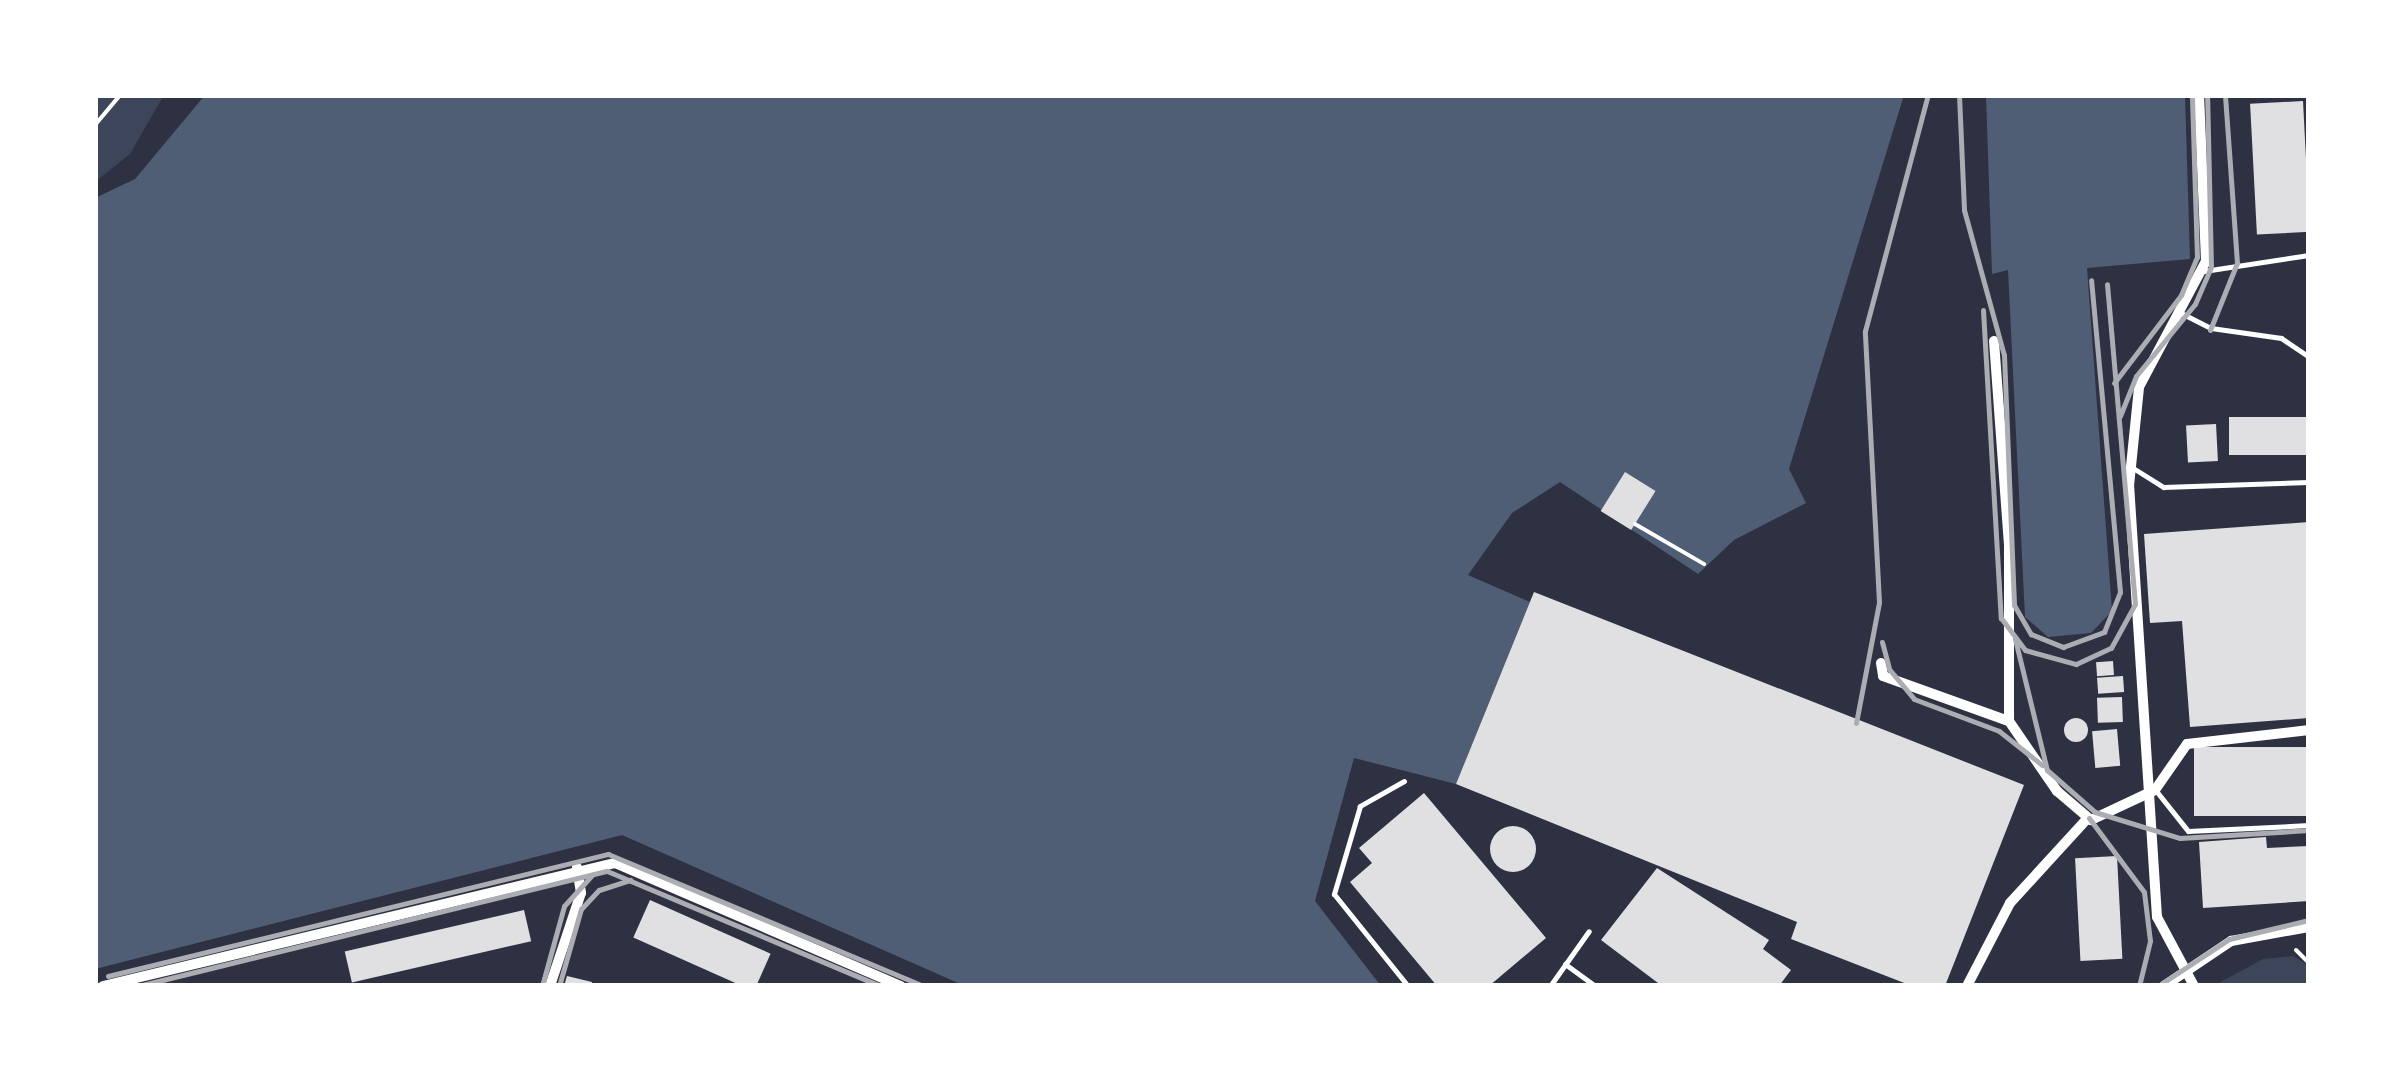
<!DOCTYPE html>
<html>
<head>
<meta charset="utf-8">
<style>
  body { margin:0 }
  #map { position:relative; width:2404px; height:1081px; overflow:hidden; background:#2d3142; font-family:Commissioner,sans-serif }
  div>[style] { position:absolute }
  .green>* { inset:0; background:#3c4559 }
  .water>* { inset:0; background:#4f5d75 }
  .building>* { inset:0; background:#e0e0e3; transform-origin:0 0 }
  .round { border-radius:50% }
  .path>* { height:4px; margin:-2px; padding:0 2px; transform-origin:2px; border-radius:2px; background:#fff }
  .service>* { height:5px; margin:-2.5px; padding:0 2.5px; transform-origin:2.5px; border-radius:2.5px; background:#fff }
  .minor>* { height:10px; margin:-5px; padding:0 5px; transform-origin:5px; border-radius:5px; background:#fff }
  .rail>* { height:5px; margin:-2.5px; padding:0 2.5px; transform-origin:2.5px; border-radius:2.5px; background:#abadb3 }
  span { translate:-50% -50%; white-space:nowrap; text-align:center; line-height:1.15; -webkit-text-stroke:10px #fff; paint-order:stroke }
  .frame { position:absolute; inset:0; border:98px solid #fff; pointer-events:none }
</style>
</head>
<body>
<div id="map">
  <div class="green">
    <div style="clip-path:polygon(95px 95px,164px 95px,130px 154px,95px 182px)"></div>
    <div style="clip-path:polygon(2293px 956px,2309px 966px,2309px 986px,2213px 986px,2263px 959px)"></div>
  </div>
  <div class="water">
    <div style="clip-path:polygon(205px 95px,1904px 95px,1789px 469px,1806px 503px,1734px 540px,1698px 574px,1560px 482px,1512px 513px,1468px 575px,1530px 602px,1456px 784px,1354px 758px,1315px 901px,1381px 986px,965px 986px,622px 835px,95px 969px,95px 198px,135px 179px)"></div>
    <div style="clip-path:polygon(1986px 95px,2185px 95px,2190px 259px,2087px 268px,2112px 611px,2091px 633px,2048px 637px,2025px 617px,2008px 270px,1992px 274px)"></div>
  </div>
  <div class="building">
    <div style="left:2303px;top:101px;width:131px;height:53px;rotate:87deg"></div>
    <div style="left:2309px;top:417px;width:38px;height:80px;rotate:90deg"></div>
    <div style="left:2216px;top:424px;width:37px;height:30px;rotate:87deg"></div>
    <div style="left:1625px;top:472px;width:36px;height:46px;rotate:32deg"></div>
    <div style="clip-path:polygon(2309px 522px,2309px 718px,2190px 727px,2182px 621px,2150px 623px,2144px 534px)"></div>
    <div style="clip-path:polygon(1534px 592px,2024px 785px,1945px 986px,1912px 986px,1791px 939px,1797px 922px,1456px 784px)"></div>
    <div style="left:2113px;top:661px;width:14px;height:17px;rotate:86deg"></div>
    <div style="left:2123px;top:676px;width:16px;height:26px;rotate:86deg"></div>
    <div style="left:2122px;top:697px;width:25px;height:25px;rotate:88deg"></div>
    <div class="round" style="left:2064px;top:718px;width:24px;height:24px"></div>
    <div style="left:2117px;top:729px;width:37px;height:25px;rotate:85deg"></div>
    <div style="left:2309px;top:747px;width:69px;height:115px;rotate:90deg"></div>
    <div style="clip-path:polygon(1424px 793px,1546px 938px,1489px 986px,1437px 986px,1350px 882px,1372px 863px,1359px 848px)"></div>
    <div class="round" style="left:1490px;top:826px;width:46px;height:46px"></div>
    <div style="clip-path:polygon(2266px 837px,2267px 848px,2309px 846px,2309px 901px,2203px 908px,2199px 842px)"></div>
    <div style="left:2117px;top:856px;width:103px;height:42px;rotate:87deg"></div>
    <div style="clip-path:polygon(1657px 868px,1769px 940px,1763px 949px,1791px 970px,1779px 986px,1662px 986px,1601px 940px)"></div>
    <div style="left:650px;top:900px;width:132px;height:41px;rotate:24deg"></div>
    <div style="left:524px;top:910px;width:32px;height:184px;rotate:77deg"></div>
    <div style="clip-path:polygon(567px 976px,592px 982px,591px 986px,564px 986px)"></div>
  </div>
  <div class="path">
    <div style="left:95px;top:125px;width:39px;rotate:-50deg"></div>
    <div style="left:1635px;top:524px;width:80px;rotate:30.1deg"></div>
    <div style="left:2296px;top:950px;width:18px;rotate:45deg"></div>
  </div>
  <div class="service">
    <div style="left:2204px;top:271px;width:106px;rotate:-8.7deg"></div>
    <div style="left:2179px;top:312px;width:36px;rotate:27deg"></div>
    <div style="left:2211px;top:328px;width:71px;rotate:8.1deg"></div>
    <div style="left:2281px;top:338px;width:34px;rotate:34deg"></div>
    <div style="left:2133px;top:468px;width:36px;rotate:32deg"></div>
    <div style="left:2163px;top:487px;width:146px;rotate:-2deg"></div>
    <div style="left:1404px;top:781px;width:51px;rotate:150.4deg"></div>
    <div style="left:1360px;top:806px;width:92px;rotate:106.5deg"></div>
    <div style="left:1334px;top:894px;width:118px;rotate:51.2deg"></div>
    <div style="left:2157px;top:792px;width:50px;rotate:51.5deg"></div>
    <div style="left:2188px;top:831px;width:121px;rotate:-2.8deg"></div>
    <div style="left:1565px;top:964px;width:37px;rotate:36deg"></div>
    <div style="left:1550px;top:986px;width:67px;rotate:-54.7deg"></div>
  </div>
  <div class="minor">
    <div style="left:1994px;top:341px;width:206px;rotate:85.8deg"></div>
    <div style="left:2009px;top:546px;width:175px;rotate:90deg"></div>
    <div style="left:1881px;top:663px;width:13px;rotate:81deg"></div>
    <div style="left:1883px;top:676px;width:134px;rotate:19.7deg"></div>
    <div style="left:2009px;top:721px;width:85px;rotate:55.6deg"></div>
    <div style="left:2057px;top:791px;width:45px;rotate:40.5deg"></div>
    <div style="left:2091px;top:820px;width:71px;rotate:-25.1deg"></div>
    <div style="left:2155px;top:790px;width:56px;rotate:-55.2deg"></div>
    <div style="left:2187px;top:744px;width:123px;rotate:-6.5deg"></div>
    <div style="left:103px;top:986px;width:527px;rotate:-13.51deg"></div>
    <div style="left:615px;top:863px;width:311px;rotate:23.3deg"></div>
    <div style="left:550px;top:986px;width:98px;rotate:-71.6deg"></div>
    <div style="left:581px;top:893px;width:26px;rotate:-99deg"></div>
    <div style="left:1967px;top:986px;width:93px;rotate:-62.6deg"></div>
    <div style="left:2010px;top:903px;width:114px;rotate:-47.5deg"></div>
    <div style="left:2164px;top:986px;width:81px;rotate:-33.9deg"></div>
    <div style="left:2231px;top:941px;width:79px;rotate:-10.2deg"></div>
    <div style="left:2194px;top:986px;width:78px;rotate:-118.2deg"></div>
    <div style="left:2157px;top:917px;width:432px;rotate:-93.7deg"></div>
    <div style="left:2129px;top:486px;width:100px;rotate:-84.2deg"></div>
    <div style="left:2139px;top:387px;width:143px;rotate:-62deg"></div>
    <div style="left:2206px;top:261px;width:166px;rotate:-92.4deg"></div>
  </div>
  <div class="rail">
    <div style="left:1959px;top:95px;width:115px;rotate:87.5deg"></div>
    <div style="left:1964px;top:210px;width:150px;rotate:74.6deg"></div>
    <div style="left:2004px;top:355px;width:250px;rotate:87.7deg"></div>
    <div style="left:2014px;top:605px;width:34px;rotate:60deg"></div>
    <div style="left:2031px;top:634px;width:35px;rotate:22deg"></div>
    <div style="left:2063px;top:647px;width:44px;rotate:-20.1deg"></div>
    <div style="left:2104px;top:632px;width:43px;rotate:-68.2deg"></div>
    <div style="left:2120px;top:592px;width:313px;rotate:-95.3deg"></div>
    <div style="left:1983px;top:310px;width:309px;rotate:86.7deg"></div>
    <div style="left:2001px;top:618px;width:40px;rotate:53deg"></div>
    <div style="left:2025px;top:650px;width:53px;rotate:15.4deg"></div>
    <div style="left:2076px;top:664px;width:38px;rotate:-25deg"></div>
    <div style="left:2111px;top:648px;width:50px;rotate:-61.4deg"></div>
    <div style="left:2135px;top:604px;width:321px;rotate:-95deg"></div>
    <div style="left:2210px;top:330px;width:72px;rotate:-68.1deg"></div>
    <div style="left:2237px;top:263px;width:168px;rotate:-94.1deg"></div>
    <div style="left:2114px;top:383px;width:111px;rotate:-52.7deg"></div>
    <div style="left:2181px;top:295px;width:41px;rotate:-67.2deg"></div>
    <div style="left:2197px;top:257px;width:162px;rotate:-91.8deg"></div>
    <div style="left:2120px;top:416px;width:43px;rotate:-68.2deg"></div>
    <div style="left:2136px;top:376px;width:93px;rotate:-50.7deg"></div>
    <div style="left:2195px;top:304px;width:40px;rotate:-66.6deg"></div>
    <div style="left:2211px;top:267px;width:172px;rotate:-91.3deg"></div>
    <div style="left:2015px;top:639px;width:135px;rotate:76.3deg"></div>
    <div style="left:2047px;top:770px;width:64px;rotate:41.2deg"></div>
    <div style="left:2095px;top:812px;width:89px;rotate:17deg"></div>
    <div style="left:2180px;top:838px;width:129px;rotate:-3.5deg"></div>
    <div style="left:1882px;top:642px;width:28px;rotate:75deg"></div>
    <div style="left:1889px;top:669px;width:39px;rotate:50deg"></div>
    <div style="left:1914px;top:699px;width:91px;rotate:20.6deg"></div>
    <div style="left:1999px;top:731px;width:55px;rotate:38.3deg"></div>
    <div style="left:1856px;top:723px;width:123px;rotate:-79.2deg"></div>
    <div style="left:1879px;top:602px;width:271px;rotate:-93deg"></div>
    <div style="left:1865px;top:331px;width:244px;rotate:-75.1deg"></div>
    <div style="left:2089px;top:818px;width:92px;rotate:53.4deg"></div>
    <div style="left:2144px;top:892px;width:49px;rotate:83deg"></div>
    <div style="left:2150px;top:941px;width:46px;rotate:103.7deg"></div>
    <div style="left:108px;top:976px;width:515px;rotate:-13.71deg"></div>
    <div style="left:608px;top:854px;width:342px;rotate:22.7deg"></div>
    <div style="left:138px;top:986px;width:483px;rotate:-13.8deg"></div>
    <div style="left:607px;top:871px;width:297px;rotate:22.8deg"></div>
    <div style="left:542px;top:986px;width:83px;rotate:-74.6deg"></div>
    <div style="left:564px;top:906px;width:42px;rotate:-47.9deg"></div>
    <div style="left:559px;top:986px;width:80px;rotate:-74.1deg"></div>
    <div style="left:581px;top:909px;width:26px;rotate:-47deg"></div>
    <div style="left:599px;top:890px;width:33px;rotate:-18deg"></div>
    <div style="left:2158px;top:986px;width:85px;rotate:-33.5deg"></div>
    <div style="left:2229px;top:939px;width:82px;rotate:-13.4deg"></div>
  </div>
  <div class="frame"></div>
</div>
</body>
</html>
